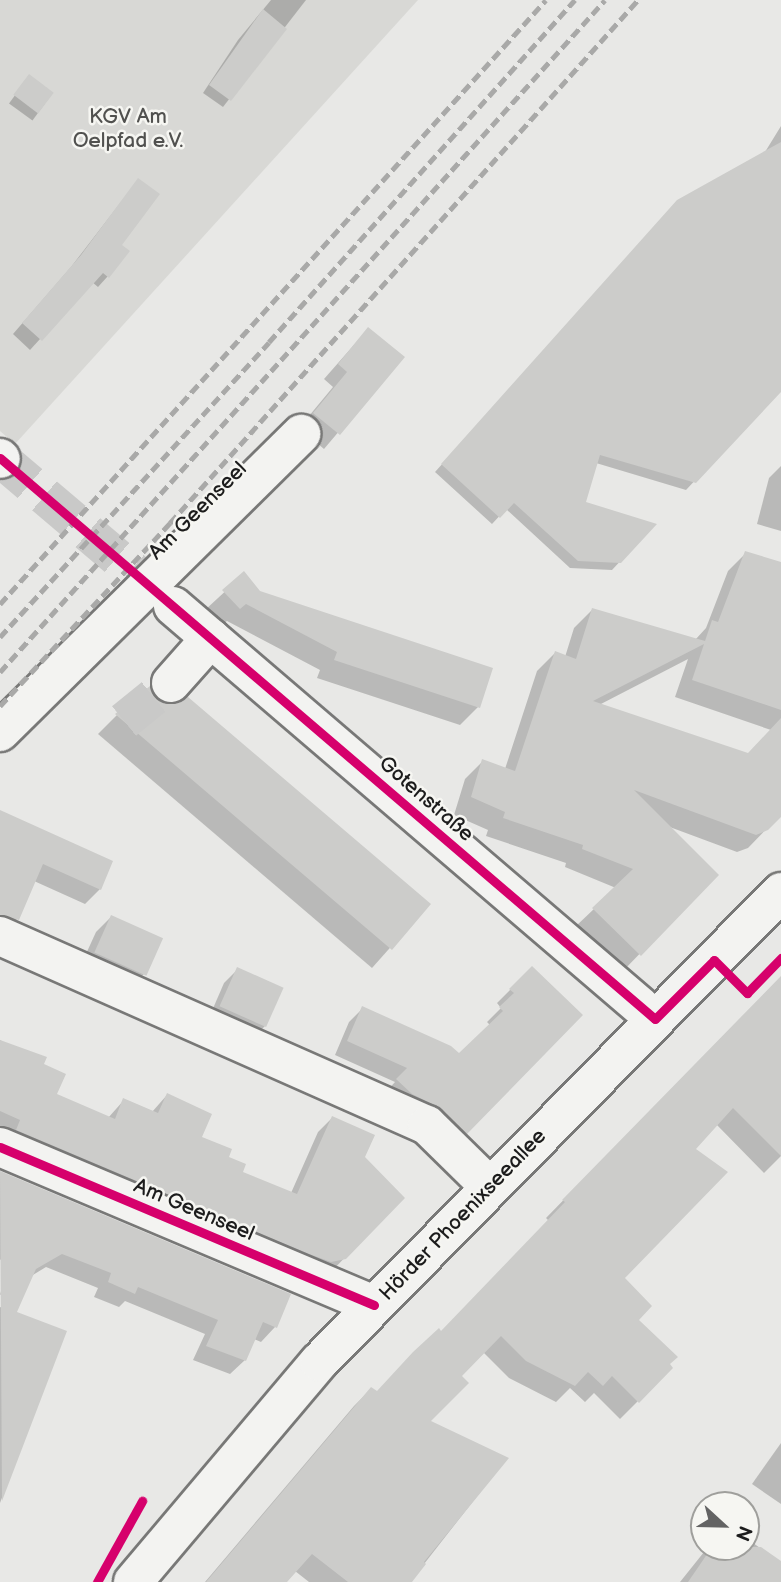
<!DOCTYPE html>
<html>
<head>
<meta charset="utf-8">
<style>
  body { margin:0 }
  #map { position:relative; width:781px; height:1582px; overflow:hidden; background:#e8e8e6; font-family:"Balsamiq Sans",sans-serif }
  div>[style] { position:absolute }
  .green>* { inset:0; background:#d8d8d5 }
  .shadow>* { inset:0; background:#0003; transform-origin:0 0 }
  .building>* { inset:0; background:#ccccca; transform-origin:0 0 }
  .minor-tunnel>* { height:38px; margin-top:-19px; transform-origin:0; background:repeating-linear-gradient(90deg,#c9c9c8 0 38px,transparent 0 57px) }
  .roads { filter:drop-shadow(2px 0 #787877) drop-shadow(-2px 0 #787877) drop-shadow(0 2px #787877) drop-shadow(0 -2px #787877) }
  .minor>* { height:38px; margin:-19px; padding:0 19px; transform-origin:19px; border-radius:19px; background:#f3f3f1 }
  .major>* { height:38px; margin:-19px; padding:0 19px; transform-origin:19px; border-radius:19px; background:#f3f3f1 }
  .rail>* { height:5px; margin-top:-2.5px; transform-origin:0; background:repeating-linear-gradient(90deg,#a9a9a8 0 10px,transparent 0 15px) }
  .cycleway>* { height:9px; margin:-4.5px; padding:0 4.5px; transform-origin:4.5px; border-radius:4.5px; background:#d6006c }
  span { translate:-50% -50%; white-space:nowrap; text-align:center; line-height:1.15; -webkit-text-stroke:5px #f6f6f2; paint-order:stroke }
  .park-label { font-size:21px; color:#51514f }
  .street-label { font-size:21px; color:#1c1c1c }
  .north { position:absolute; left:690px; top:1491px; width:70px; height:70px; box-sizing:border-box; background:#f6f6f2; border:2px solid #9f9f9c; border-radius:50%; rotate:112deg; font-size:19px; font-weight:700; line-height:28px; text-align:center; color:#1c1c1c }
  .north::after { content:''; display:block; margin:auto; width:24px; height:32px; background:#636363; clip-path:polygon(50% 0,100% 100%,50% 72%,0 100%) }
</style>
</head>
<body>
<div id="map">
  <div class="green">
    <div style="clip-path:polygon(0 0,418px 0,15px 444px,0 431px)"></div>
  </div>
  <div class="shadow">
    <div style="clip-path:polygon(271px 0,306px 0,223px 107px,203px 93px,238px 40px)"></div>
    <div style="left:29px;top:76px;width:29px;height:34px;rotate:36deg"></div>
    <div style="clip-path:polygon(781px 126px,781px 389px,686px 490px,596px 463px,584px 503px,654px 525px,612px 570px,570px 568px,506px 509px,492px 524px,435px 472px,670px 210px,765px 152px)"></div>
    <div style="clip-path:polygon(138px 180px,108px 276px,98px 287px,92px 282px,30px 350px,13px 334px,71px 267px)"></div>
    <div style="clip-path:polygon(368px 329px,402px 357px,324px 449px,299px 428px,333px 387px,324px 379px)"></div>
    <div style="clip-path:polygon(781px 466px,781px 531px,757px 524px,769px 478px)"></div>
    <div style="clip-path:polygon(evenodd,746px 553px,781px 563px,781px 814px,748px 848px,737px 852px,667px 826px,716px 875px,622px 972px,575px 927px,616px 888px,565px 867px,566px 863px,486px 836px,488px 830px,454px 815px,465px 779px,483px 761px,505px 769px,537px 671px,555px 653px,565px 657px,574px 628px,592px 610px,695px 640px,706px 628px,728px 571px,746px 553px,688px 659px,675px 697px,771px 730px,747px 755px,599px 705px,688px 659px)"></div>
    <div style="clip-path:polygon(244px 574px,259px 593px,478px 707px,460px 725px,317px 678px,320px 670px,227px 621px,220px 626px,205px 610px)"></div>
    <div style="clip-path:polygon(155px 700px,429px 904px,372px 968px,98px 734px,117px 715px)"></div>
    <div style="clip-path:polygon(0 812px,100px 889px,85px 904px,34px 881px,17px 919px,0 933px)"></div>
    <div style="clip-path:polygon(111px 917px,144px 974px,129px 989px,80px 967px,96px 932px)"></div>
    <div style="clip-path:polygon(532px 968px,580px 1015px,452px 1146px,384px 1094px,395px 1082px,335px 1055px,349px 1022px,363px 1008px,458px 1055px,490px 1025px,487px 1022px,501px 1008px,497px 1003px)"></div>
    <div style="clip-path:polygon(238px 969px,265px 1026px,252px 1039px,208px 1020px,224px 983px)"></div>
    <div style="clip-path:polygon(781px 977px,781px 1156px,764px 1173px,716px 1124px,693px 1149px,623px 1278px,637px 1320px,671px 1368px,620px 1419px,594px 1393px,585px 1402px,570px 1388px,556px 1402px,509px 1378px,483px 1352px,459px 1376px,428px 1421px,506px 1459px,410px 1582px,309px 1582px,295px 1571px,285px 1582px,205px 1582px,354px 1406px,371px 1389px,376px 1393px,441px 1333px,549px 1221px,546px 1218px)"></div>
    <div style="clip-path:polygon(0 1040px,42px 1065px,55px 1095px,108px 1118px,124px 1100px,152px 1112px,167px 1095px,200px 1138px,227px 1158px,240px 1173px,291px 1193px,318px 1132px,332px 1118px,363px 1157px,402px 1198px,330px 1273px,0 1131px)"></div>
    <div style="clip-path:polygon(0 1173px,289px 1295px,275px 1327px,261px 1342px,254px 1339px,245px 1360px,230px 1374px,193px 1360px,205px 1334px,125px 1301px,119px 1307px,94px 1297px,98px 1288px,46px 1267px,0 1295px,7px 1268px,0 1259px)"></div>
    <div style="clip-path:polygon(0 1307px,65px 1332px,0 1503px)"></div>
    <div style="clip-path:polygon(781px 1443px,781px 1504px,752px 1484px)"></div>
    <div style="clip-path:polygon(746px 1538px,781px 1563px,781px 1582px,680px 1582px,708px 1547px,746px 1547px)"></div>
  </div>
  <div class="building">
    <div style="clip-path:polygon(263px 9px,287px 29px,231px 101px,209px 85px)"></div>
    <div style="left:29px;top:74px;width:31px;height:26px;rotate:37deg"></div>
    <div style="clip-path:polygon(781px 142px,781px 392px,696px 483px,600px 455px,586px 502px,657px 524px,621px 563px,578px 561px,514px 503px,500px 518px,441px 464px,677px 200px)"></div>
    <div style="clip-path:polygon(138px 178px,160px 194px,122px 245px,130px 251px,109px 278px,103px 273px,42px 341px,22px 323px,81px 255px)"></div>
    <div style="clip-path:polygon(368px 327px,405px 357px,340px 435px,313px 413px,347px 372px,338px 364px)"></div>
    <div style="clip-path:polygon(745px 551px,781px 562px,781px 710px,692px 680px,704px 644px,593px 701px,748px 753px,781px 718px,781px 817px,768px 830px,756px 835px,634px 790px,719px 875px,641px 956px,592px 908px,633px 869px,582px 849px,583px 845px,503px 818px,505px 812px,471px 797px,482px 759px,515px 771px,555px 651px,576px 659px,592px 608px,705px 641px,712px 620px,718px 622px)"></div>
    <div style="clip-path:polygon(244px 571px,260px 591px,493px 668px,480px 708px,334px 660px,337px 652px,246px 604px,240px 609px,222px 590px)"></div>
    <div style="clip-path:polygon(150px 686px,156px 699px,166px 704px,179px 703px,188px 697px,431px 904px,392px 950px,115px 714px)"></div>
    <div style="clip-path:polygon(0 810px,113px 861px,101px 890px,43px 864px,19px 920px,0 915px)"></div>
    <div style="left:111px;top:915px;width:57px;height:41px;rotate:24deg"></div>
    <div style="clip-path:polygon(532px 966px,583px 1015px,467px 1134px,442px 1109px,412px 1094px,396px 1079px,407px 1068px,347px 1041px,362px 1006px,451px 1046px,459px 1053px,503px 1011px,499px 1007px,514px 993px,509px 989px)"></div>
    <div style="left:237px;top:967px;width:51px;height:43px;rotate:24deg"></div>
    <div style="clip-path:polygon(781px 976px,781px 1156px,733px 1108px,696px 1149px,728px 1172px,625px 1278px,652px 1306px,639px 1320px,678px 1357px,670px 1364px,673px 1368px,639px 1403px,612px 1376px,603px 1386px,588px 1372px,575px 1386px,526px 1361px,501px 1336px,462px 1376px,469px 1383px,431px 1421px,509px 1458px,424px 1562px,426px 1564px,412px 1582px,348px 1582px,312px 1554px,287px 1582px,206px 1582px,371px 1387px,377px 1391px,413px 1352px,439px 1328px,441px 1331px,565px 1202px,562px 1200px)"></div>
    <div style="clip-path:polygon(0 1040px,47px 1057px,44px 1064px,66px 1074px,57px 1094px,115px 1119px,123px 1098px,158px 1113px,167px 1093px,212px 1114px,202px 1137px,232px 1149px,229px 1157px,246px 1164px,243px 1172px,297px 1194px,332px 1116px,375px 1135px,365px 1157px,405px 1198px,346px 1259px,331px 1262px,309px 1254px,16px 1130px,20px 1120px,0 1111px)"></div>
    <div style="clip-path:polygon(0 1171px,291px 1294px,277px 1328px,263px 1322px,246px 1361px,206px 1346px,218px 1320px,138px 1287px,135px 1294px,108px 1282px,111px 1273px,62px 1254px,36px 1269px,17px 1312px,67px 1331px,2px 1501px)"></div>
    <div style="clip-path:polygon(712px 1547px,761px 1547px,781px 1561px,781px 1582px,688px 1582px)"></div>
  </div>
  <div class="minor-tunnel">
    <div style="left:1px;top:459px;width:226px;rotate:40.3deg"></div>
    <div style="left:124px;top:721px;width:60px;rotate:-39deg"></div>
  </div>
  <div class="roads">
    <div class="minor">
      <div style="left:0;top:458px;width:1px;rotate:45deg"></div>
      <div style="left:173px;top:606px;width:635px;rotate:40.59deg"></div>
      <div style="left:171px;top:683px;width:60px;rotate:-48.4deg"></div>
      <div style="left:0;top:732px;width:424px;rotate:-44.7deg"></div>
      <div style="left:0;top:936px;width:467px;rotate:23.9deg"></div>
      <div style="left:427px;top:1125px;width:88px;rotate:44.5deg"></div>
      <div style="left:0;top:1147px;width:406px;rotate:22.9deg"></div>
    </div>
    <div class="major">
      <div style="left:133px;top:1582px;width:288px;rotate:-49.8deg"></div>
      <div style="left:319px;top:1362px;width:659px;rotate:-45.49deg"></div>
    </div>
  </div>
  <div class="rail">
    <div style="left:0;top:604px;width:814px;rotate:-47.89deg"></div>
    <div style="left:0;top:637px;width:399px;rotate:-47.6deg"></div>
    <div style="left:269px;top:342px;width:459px;rotate:-48.2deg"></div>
    <div style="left:0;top:672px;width:904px;rotate:-48deg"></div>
    <div style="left:0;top:706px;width:250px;rotate:-47.1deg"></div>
    <div style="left:170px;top:523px;width:702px;rotate:-48.18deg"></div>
  </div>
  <div class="cycleway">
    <div style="left:0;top:458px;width:862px;rotate:40.58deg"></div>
    <div style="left:655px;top:1019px;width:83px;rotate:-45deg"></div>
    <div style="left:714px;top:960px;width:47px;rotate:45deg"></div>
    <div style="left:747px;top:993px;width:49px;rotate:-45.8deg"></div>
    <div style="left:0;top:1147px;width:406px;rotate:22.9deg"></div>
    <div style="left:97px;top:1582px;width:93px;rotate:-60.9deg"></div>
  </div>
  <div class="park-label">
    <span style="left:128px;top:129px">KGV Am<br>Oelpfad e.V.</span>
  </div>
  <div class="street-label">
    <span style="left:198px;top:511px;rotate:-45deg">Am Geenseel</span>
    <span style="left:426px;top:799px;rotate:41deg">Gotenstraße</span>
    <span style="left:194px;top:1210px;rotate:23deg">Am Geenseel</span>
    <span style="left:463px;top:1215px;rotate:-46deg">Hörder Phoenixseeallee</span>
  </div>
  <div class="north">N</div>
</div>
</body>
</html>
